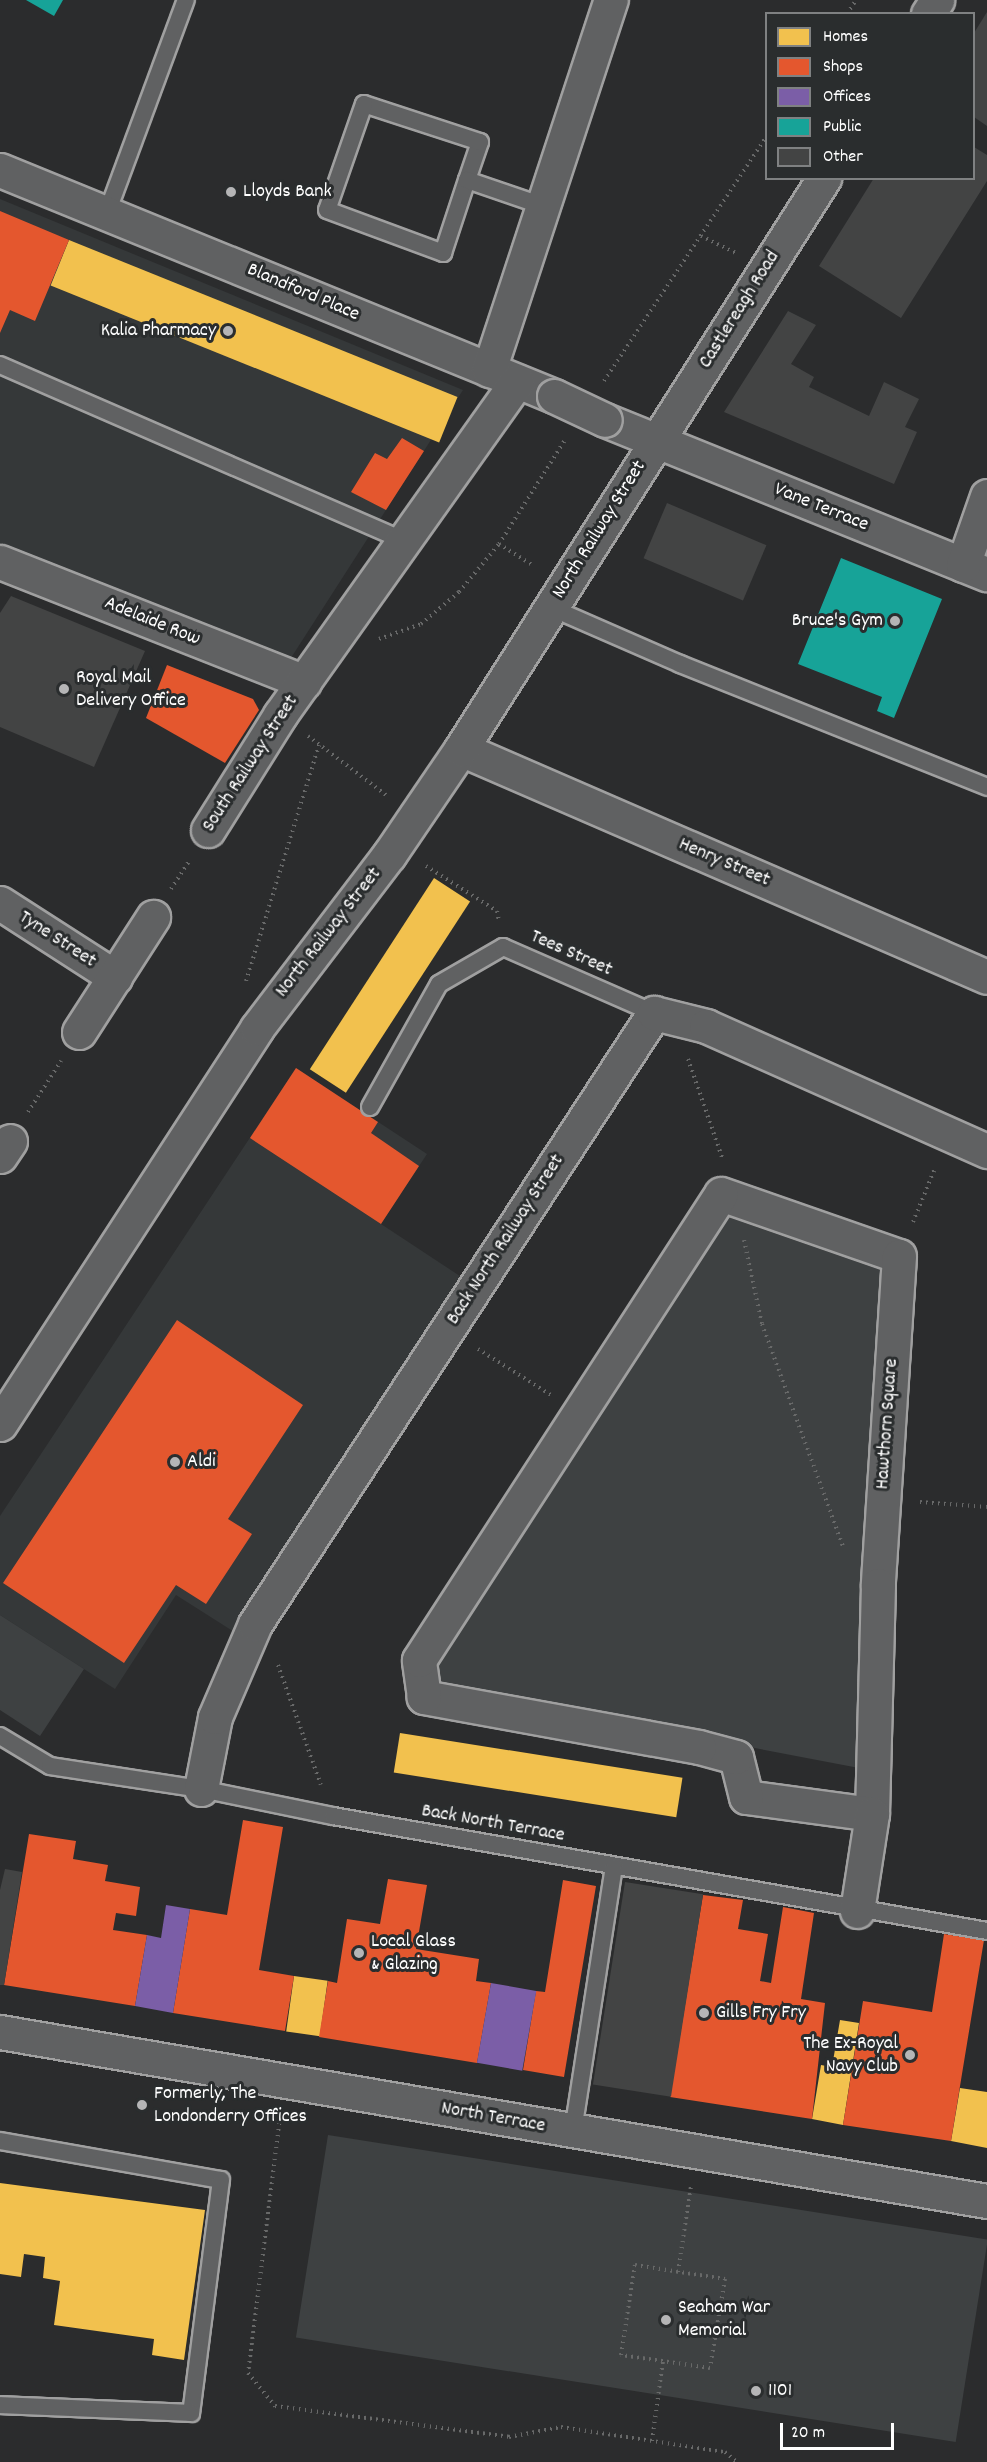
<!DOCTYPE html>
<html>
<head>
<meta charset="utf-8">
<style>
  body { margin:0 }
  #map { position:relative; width:987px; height:2462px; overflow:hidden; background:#2b2c2d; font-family:Dekko,sans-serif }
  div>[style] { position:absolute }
  .built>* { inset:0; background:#353839 }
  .green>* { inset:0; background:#3e4142; transform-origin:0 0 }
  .homes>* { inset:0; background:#f2c14e; transform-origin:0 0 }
  .shops>* { inset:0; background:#e4572e }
  .offices>* { inset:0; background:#7b5ea7; transform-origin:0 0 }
  .public>* { inset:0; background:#17a398 }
  .building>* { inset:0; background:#434444; transform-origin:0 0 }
  .path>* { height:4px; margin-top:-2px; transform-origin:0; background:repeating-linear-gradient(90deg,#686969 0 1.5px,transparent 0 6px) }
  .roads { filter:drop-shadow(2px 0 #a0a0a0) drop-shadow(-2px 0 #a0a0a0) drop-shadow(0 2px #a0a0a0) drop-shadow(0 -2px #a0a0a0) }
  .lane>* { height:16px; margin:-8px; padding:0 8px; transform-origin:8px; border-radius:8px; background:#606162 }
  .street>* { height:33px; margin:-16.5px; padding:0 16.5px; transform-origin:16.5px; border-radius:16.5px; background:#606162 }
  .secondary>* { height:33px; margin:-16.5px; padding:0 16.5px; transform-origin:16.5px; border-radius:16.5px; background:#606162 }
  .bridges { filter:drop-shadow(2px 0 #a0a0a0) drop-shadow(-2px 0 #a0a0a0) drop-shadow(0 2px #a0a0a0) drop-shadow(0 -2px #a0a0a0) }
  .street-bridge>* { height:33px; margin:-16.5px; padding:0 16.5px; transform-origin:16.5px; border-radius:16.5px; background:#606162 }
  .dots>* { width:16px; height:16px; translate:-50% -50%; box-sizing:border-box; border:3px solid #2a2d2e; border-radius:50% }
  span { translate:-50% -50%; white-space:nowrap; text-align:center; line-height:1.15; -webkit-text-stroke:6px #2a2d2e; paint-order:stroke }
  .poi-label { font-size:20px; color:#fff }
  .left { translate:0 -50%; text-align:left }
  .right { translate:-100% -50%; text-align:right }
  .street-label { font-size:20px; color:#fff }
  .legend { position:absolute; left:765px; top:12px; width:210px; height:168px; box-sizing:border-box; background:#2a2d2e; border:2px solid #7f8182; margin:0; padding:8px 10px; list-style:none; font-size:18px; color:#fff }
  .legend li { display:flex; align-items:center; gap:12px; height:30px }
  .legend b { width:30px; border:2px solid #7f8182 }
  .scale { position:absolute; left:780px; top:2423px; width:114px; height:27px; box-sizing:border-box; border:3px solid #fff; border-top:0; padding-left:8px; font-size:18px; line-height:21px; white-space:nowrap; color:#fff; -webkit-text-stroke:4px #2a2d2e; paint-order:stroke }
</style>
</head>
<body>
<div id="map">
  <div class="built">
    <div style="clip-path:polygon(0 199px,463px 390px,289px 661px,0 546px)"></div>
    <div style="clip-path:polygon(296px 1068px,427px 1154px,381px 1224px,469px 1282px,239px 1635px,176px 1595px,115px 1689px,0 1615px,0 1516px)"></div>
  </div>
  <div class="green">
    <div style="clip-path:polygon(725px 1212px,887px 1260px,859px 1768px,430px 1686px,424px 1663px)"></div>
    <div style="clip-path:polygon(0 1615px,84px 1669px,40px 1736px,0 1710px)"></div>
    <div style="left:328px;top:2135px;width:668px;height:205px;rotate:9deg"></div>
  </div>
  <div class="homes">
    <div style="left:69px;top:240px;width:419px;height:49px;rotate:22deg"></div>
    <div style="left:434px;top:878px;width:43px;height:228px;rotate:33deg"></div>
    <div style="left:400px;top:1733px;width:286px;height:40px;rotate:9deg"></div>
    <div style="left:294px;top:1976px;width:34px;height:56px;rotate:8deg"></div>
    <div style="clip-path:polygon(840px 2020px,859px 2023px,843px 2125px,812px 2119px,821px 2065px,832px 2067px)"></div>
    <div style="clip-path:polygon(960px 2088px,987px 2092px,987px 2148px,951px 2141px)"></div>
    <div style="clip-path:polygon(0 2183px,205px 2210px,184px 2360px,152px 2355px,154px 2339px,54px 2325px,60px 2281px,43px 2278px,45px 2257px,24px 2254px,21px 2277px,0 2274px)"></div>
  </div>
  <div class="shops">
    <div style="clip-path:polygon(0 211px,69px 240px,35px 321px,10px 310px,0 333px)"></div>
    <div style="clip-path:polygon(402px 438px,424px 451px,386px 510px,351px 492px,375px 453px,387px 459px)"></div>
    <div style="clip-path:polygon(167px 665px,253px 699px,259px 710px,225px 763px,146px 718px)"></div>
    <div style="clip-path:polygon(296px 1068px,378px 1122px,371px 1133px,419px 1166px,381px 1224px,250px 1138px)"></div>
    <div style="clip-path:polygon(177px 1320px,303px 1405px,228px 1519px,252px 1534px,206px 1604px,176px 1585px,124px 1663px,3px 1583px)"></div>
    <div style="clip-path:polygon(243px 1820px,283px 1827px,259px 1970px,294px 1976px,285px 2031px,173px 2013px,190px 1909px,227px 1915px)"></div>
    <div style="clip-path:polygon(29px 1834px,76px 1841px,73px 1859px,108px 1865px,105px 1881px,140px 1887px,136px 1916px,116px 1913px,113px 1930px,147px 1935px,135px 2006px,4px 1985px)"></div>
    <div style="clip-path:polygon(388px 1879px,427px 1885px,416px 1949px,479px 1959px,476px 1981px,491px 1983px,477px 2063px,319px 2037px,328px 1981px,337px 1983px,347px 1919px,380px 1924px)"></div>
    <div style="clip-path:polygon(563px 1880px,596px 1886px,564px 2077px,523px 2070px,536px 1991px,545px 1992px)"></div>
    <div style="clip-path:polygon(703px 1895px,743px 1900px,738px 1929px,768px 1934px,760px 1981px,771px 1983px,783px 1907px,814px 1913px,801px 1999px,825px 2003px,812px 2119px,670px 2097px)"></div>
    <div style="clip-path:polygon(944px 1934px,984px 1940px,951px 2141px,843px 2125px,863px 2001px,932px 2012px)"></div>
  </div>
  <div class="offices">
    <div style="clip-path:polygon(166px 1905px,190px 1909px,173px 2013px,135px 2006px,147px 1935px,161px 1938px)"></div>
    <div style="left:491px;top:1983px;width:46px;height:81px;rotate:10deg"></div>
  </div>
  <div class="public">
    <div style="clip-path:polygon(26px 0,63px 0,54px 16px)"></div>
    <div style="clip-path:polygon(841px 558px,942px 599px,894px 718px,877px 711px,882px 697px,798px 664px)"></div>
  </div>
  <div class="building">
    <div style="clip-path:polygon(987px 12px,987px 126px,974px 117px,974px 33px)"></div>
    <div style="clip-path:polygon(974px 147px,987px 155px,987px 181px,901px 318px,819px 266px,874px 178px,974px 178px)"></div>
    <div style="clip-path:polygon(788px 311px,816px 325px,791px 364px,814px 377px,809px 387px,869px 416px,884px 382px,919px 399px,905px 427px,917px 432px,894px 484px,724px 412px)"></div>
    <div style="left:667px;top:503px;width:108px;height:60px;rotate:23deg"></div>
    <div style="clip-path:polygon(11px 596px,145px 651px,94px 767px,0 727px,0 613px)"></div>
    <div style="clip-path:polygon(5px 1869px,22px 1872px,4px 1985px,0 1985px,0 1890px)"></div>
    <div style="left:625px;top:1882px;width:79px;height:205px;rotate:9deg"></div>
  </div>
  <div class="path">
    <div style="left:847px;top:14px;width:17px;rotate:-57deg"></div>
    <div style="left:701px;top:236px;width:39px;rotate:26deg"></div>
    <div style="left:604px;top:381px;width:293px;rotate:-56.4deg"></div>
    <div style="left:499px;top:544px;width:41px;rotate:32.2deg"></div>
    <div style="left:379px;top:639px;width:45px;rotate:-19.7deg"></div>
    <div style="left:421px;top:624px;width:50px;rotate:-40.1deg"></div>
    <div style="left:459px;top:592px;width:62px;rotate:-50.2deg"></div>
    <div style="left:499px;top:544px;width:123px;rotate:-57.6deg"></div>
    <div style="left:308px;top:736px;width:98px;rotate:37.1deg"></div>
    <div style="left:426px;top:866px;width:84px;rotate:32.4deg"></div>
    <div style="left:497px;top:911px;width:10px;rotate:79deg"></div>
    <div style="left:171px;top:889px;width:35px;rotate:-57deg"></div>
    <div style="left:246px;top:981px;width:247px;rotate:-72.8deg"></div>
    <div style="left:688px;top:1059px;width:104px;rotate:70.9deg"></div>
    <div style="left:28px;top:1112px;width:61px;rotate:-57.1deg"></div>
    <div style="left:913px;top:1222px;width:58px;rotate:-67.8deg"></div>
    <div style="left:744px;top:1240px;width:86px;rotate:77.9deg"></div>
    <div style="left:762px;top:1324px;width:236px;rotate:70deg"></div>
    <div style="left:478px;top:1349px;width:86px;rotate:32.2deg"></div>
    <div style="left:920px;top:1502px;width:67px;rotate:4.3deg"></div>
    <div style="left:278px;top:1665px;width:127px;rotate:70.3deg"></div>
    <div style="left:280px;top:2117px;width:258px;rotate:97.1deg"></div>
    <div style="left:248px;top:2373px;width:43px;rotate:50.7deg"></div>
    <div style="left:275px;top:2406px;width:236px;rotate:7.5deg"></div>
    <div style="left:509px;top:2437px;width:53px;rotate:-10.9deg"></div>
    <div style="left:561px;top:2427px;width:166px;rotate:8.7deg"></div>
    <div style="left:725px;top:2452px;width:16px;rotate:40deg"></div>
    <div style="left:635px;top:2265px;width:91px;rotate:8.8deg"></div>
    <div style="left:725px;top:2279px;width:90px;rotate:99.6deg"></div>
    <div style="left:710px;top:2368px;width:90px;rotate:-171.7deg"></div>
    <div style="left:621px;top:2355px;width:91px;rotate:-81.2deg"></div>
    <div style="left:678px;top:2272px;width:87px;rotate:-81.4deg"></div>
    <div style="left:652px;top:2441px;width:81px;rotate:-82.2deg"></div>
  </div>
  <div class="roads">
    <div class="lane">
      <div style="left:467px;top:180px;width:40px;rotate:-71.1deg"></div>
      <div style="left:480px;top:142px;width:122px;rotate:-161.9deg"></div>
      <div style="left:364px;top:104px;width:112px;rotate:109.2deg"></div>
      <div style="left:327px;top:210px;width:124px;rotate:20.3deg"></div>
      <div style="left:443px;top:253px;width:77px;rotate:-71.8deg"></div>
      <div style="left:467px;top:180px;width:80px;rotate:18.9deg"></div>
      <div style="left:107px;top:213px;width:227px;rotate:-69.7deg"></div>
      <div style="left:0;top:365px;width:438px;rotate:23.5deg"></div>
      <div style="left:552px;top:608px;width:140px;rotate:23.6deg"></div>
      <div style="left:680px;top:664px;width:331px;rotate:21.8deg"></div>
      <div style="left:370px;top:1107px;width:141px;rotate:-60.7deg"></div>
      <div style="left:439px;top:984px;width:74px;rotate:-30deg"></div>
      <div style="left:503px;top:947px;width:165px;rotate:23.6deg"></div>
      <div style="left:0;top:1736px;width:58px;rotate:31deg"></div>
      <div style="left:50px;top:1766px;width:153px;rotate:8.7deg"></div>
      <div style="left:201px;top:1789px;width:135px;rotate:11.6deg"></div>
      <div style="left:333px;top:1816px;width:664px;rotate:9.97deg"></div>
      <div style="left:573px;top:2131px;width:267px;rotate:-81.2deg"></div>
      <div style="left:0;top:2141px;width:224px;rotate:10deg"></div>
      <div style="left:221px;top:2180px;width:235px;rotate:97.3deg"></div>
      <div style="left:191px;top:2413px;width:191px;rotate:-177.6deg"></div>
    </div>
    <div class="street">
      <div style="left:928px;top:14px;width:17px;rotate:-57deg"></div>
      <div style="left:0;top:170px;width:598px;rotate:22.19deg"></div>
      <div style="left:489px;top:370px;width:390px;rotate:-71.8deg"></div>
      <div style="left:605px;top:420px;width:412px;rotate:22deg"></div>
      <div style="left:0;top:562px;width:327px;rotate:21.5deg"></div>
      <div style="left:963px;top:565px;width:73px;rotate:-70.8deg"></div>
      <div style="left:461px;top:749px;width:573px;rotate:23.43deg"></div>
      <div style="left:208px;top:830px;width:136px;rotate:-57.9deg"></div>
      <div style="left:280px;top:715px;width:409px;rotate:-54.6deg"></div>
      <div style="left:0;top:903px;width:137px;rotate:32.8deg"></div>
      <div style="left:79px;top:1032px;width:137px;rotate:-57.2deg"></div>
      <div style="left:0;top:1156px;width:18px;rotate:-56deg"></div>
      <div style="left:721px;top:1194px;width:188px;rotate:19.2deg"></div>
      <div style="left:899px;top:1256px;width:330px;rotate:93.7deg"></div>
      <div style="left:878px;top:1585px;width:229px;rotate:91.5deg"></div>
      <div style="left:872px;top:1814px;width:127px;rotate:-172.3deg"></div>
      <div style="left:746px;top:1797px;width:41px;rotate:-104deg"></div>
      <div style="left:736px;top:1757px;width:38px;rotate:-165deg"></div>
      <div style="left:699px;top:1747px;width:280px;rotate:-169.7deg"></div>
      <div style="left:424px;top:1697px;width:37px;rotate:-98deg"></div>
      <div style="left:419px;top:1660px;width:555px;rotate:-57.05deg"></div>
      <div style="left:0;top:1424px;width:472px;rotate:-57deg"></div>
      <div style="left:257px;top:1028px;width:218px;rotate:-52.7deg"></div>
      <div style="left:389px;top:855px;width:128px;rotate:-55.8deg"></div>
      <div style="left:461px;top:749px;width:677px;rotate:-57.55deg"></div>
      <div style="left:201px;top:1789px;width:73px;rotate:-79deg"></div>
      <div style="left:215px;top:1717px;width:101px;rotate:-66.7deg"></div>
      <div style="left:255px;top:1624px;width:730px;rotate:-56.85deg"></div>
      <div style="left:654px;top:1013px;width:54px;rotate:14deg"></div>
      <div style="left:706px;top:1026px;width:308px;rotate:24deg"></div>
      <div style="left:857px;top:1911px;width:98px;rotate:-81.2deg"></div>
    </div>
    <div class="secondary">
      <div style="left:0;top:2032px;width:1001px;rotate:9.72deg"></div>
    </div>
  </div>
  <div class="bridges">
    <div class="street-bridge">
      <div style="left:554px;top:396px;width:56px;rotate:25.2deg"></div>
    </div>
  </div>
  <div class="dots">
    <div style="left:231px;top:192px;background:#b5b5b6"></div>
    <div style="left:228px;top:331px;background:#b5b5b6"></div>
    <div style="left:895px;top:621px;background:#b5b5b6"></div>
    <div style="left:64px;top:689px;background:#b5b5b6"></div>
    <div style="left:175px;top:1462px;background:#b5b5b6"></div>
    <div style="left:359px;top:1953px;background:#b5b5b6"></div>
    <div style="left:704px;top:2013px;background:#b5b5b6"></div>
    <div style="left:910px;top:2055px;background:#b5b5b6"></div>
    <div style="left:142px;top:2105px;background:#b5b5b6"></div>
    <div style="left:666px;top:2320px;background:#b5b5b6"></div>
    <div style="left:756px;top:2391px;background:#b5b5b6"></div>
  </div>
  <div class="poi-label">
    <span class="left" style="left:243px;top:192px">Lloyds Bank</span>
    <span class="right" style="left:216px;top:331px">Kalia Pharmacy</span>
    <span class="right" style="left:883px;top:621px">Bruce's Gym</span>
    <span class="left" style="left:76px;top:690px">Royal Mail<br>Delivery Office</span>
    <span class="left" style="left:187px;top:1462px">Aldi</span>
    <span class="left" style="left:371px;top:1954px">Local Glass<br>&amp; Glazing</span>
    <span class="left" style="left:716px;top:2013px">Gills Fry Fry</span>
    <span class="right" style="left:898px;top:2056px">The Ex-Royal<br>Navy Club</span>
    <span class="left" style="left:154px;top:2106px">Formerly, The<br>Londonderry Offices</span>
    <span class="left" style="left:678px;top:2320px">Seaham War<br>Memorial</span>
    <span class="left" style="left:768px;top:2391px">1101</span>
  </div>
  <div class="street-label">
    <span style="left:303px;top:293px;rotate:23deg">Blandford Place</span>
    <span style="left:740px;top:310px;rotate:-58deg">Castlereagh Road</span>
    <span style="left:821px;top:508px;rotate:22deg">Vane Terrace</span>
    <span style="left:600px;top:530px;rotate:-58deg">North Railway Street</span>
    <span style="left:152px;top:622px;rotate:22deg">Adelaide Row</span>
    <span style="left:251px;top:764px;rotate:-57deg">South Railway Street</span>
    <span style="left:724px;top:863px;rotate:23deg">Henry Street</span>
    <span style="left:329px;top:933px;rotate:-52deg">North Railway Street</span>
    <span style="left:57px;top:940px;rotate:33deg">Tyne Street</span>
    <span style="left:571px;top:954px;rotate:24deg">Tees Street</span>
    <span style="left:506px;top:1240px;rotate:-57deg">Back North Railway Street</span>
    <span style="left:888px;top:1424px;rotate:-86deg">Hawthorn Square</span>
    <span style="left:493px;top:1824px;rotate:10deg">Back North Terrace</span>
    <span style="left:493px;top:2118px;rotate:10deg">North Terrace</span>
  </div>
  <ul class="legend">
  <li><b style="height:16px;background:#f2c14e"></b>Homes</li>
  <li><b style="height:16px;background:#e4572e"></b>Shops</li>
  <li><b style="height:16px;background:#7b5ea7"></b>Offices</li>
  <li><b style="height:16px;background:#17a398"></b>Public</li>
  <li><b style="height:16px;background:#434444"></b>Other</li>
  </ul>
  <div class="scale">20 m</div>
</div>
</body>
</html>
